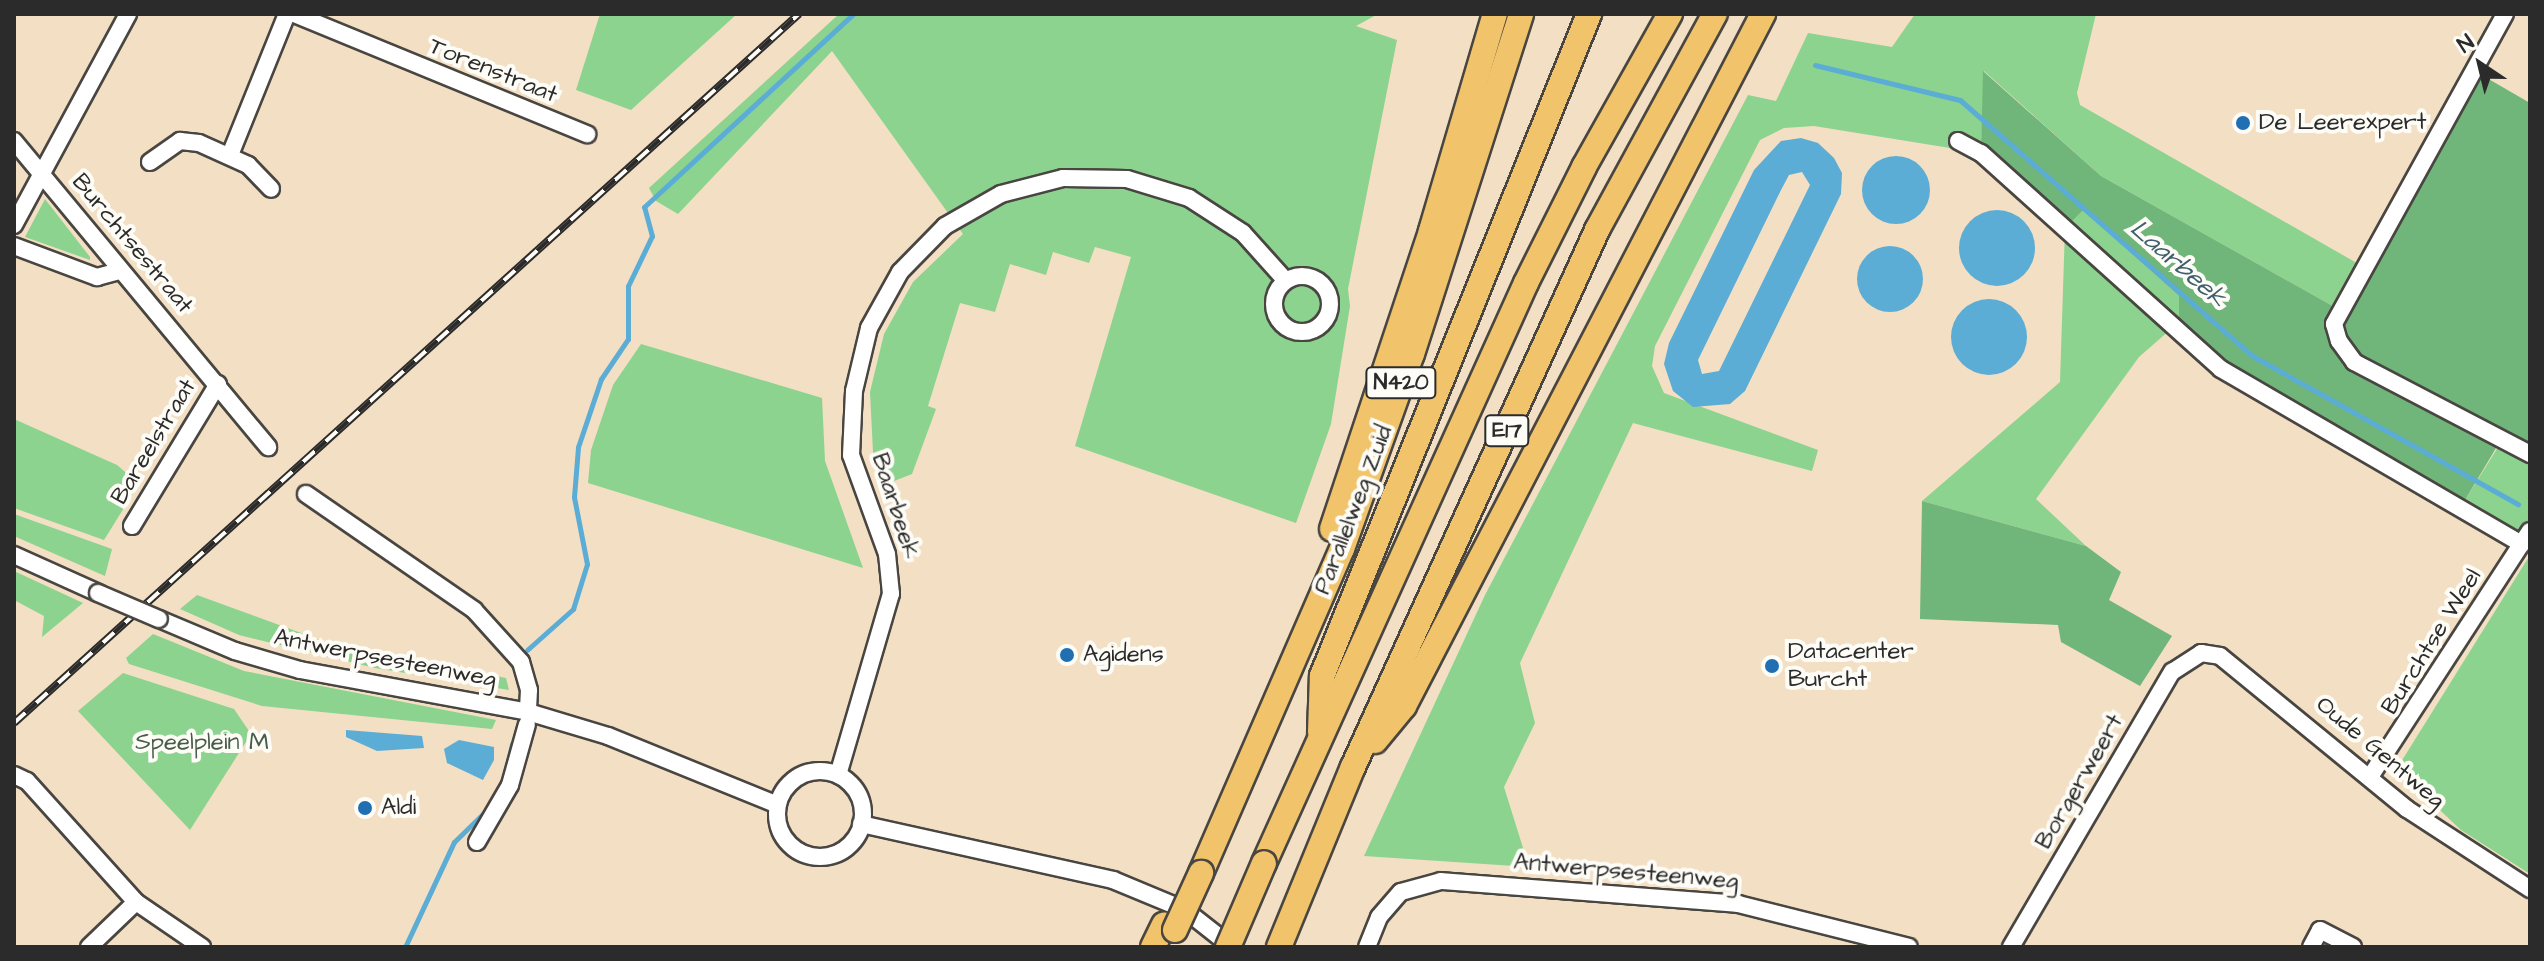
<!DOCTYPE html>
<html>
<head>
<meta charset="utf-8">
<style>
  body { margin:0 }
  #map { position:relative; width:2544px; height:961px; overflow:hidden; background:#f3dfc3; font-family:"Architects Daughter",sans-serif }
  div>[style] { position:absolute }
  .green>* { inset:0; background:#8bd38e }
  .forest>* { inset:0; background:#70b579 }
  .water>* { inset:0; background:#5badd6 }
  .round { border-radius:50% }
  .stream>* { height:5px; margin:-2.5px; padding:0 2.5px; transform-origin:2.5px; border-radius:2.5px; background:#5badd6 }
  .roads { filter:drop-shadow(2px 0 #494642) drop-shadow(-2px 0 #494642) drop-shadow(0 2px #494642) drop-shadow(0 -2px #494642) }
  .minor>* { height:16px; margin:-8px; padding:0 8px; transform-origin:8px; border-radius:8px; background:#fff }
  .minor>.ring { margin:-8px; padding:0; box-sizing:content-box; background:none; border:16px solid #fff; border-radius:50% }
  .highway>* { height:24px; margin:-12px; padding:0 12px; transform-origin:12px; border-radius:12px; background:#f1c36a }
  .rail>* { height:8px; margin-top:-4px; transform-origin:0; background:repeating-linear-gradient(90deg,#fdfcf7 0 15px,#2b2b2b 0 30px); box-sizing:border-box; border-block:2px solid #2b2b2b }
  .bridges { filter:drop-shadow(2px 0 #494642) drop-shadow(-2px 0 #494642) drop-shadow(0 2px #494642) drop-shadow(0 -2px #494642) }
  .minor-bridge>* { height:16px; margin:-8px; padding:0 8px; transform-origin:8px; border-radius:8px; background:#fff }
  .highway-bridge>* { height:24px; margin:-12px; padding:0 12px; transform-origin:12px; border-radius:12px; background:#f1c36a }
  .dots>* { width:22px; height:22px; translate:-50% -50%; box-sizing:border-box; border:4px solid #fdfcf7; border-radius:50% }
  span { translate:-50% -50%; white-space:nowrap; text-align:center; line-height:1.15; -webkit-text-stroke:8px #fdfcf7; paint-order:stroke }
  .shield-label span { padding:2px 6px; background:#fdfcf7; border:2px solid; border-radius:6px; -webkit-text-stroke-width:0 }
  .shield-label { font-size:22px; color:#2b2b2b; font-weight:700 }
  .street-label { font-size:24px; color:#2b2b2b }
  .poi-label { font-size:24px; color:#2b2b2b }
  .left { translate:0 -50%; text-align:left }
  .park-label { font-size:24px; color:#485d49 }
  .water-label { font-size:26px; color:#3e5f6f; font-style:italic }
  .frame { position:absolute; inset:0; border:16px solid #2b2b2b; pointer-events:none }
  .north { position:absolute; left:2440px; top:24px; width:80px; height:80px; -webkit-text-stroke:6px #fdfcf7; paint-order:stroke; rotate:325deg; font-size:22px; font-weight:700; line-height:32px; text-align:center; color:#2b2b2b }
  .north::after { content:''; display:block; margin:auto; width:28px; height:36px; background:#2b2b2b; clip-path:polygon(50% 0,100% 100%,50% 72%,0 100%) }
</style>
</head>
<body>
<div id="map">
  <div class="green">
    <div style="clip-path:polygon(600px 14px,737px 14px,631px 110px,576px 90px)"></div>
    <div style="clip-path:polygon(839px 14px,1378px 14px,1356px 26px,1397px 40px,1348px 289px,1350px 306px,1331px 424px,1296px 523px,1075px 446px,1131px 257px,1095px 247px,1089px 263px,1053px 252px,1046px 275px,1010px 264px,995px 312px,960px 303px,928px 406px,936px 409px,912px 474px,884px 485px,873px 452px,870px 392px,884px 334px,913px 282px,963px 234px,832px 51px,678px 214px,656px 201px,649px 188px)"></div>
    <div style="clip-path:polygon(1915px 14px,2096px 14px,2077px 93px,2080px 105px,2362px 266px,2338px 309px,2101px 176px,1984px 71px,1981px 153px,1814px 126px,1784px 128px,1760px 140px,1655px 346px,1652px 366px,1664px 393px,1818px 450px,1812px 471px,1633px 423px,1520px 663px,1535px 723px,1504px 787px,1529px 867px,1364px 856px,1485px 595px,1748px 95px,1776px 101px,1808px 33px,1892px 47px)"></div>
    <div style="clip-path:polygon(45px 199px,90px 257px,90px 260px,25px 237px)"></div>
    <div style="clip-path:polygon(2082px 209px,2179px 296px,2179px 322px,2139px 357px,2036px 499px,2086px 546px,1922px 501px,2060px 382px,2065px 228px)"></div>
    <div style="clip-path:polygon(641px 344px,822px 398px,825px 461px,863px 568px,588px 483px,591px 450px,613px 385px)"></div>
    <div style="clip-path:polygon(2530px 396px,2530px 540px,2465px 500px)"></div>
    <div style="clip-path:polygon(14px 419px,117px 465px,131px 477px,137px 487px,104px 540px,14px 508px)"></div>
    <div style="clip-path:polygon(14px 514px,112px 549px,105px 576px,14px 536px)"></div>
    <div style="clip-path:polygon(2530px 555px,2530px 874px,2461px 830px,2407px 779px,2401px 762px)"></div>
    <div style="clip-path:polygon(14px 571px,83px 603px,42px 637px,44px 616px,14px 600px)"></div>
    <div style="clip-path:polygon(197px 595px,323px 641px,506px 678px,509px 690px,375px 668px,239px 635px,180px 609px)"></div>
    <div style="clip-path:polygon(153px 634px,244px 671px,496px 720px,492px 729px,262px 706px,129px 664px,126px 658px)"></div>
    <div style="clip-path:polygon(123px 673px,234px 709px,251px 734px,190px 830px,78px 711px)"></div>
  </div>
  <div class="forest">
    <div style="clip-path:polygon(2473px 70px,2530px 103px,2530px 454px,2502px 438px,2465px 500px,2226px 364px,2179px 322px,2179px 296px,2083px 210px,2065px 228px,1981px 153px,1983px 71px,2101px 176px,2338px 309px)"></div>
    <div style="clip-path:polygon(1922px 501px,2086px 546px,2121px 572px,2109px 600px,2172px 636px,2140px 686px,2061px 642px,2058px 625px,1920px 619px)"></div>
  </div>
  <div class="water">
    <div style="clip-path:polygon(evenodd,1801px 138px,1818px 143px,1834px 158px,1842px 173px,1841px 194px,1745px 391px,1730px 404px,1693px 407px,1673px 391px,1664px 364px,1669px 343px,1754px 170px,1781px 141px,1801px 138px,1802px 172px,1810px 185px,1719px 371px,1702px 374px,1698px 360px,1781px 190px,1789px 175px,1802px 172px)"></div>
    <div class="round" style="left:1862px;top:156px;width:68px;height:68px"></div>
    <div class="round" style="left:1959px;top:210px;width:76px;height:76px"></div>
    <div class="round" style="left:1857px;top:246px;width:66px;height:66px"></div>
    <div class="round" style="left:1951px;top:299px;width:76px;height:76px"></div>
    <div style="clip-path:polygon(346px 730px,422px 736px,424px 748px,377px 751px,346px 737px)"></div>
    <div style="clip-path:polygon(459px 740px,494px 747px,494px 760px,483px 780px,447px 763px,444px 749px)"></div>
  </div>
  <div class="stream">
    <div style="left:1815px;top:65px;width:149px;rotate:13.6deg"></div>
    <div style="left:1960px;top:100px;width:387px;rotate:41.2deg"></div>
    <div style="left:2251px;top:355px;width:306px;rotate:29.2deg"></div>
    <div style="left:527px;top:650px;width:62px;rotate:-41.7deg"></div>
    <div style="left:573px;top:609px;width:47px;rotate:-72.7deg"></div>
    <div style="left:587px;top:564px;width:68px;rotate:-101deg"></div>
    <div style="left:574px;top:497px;width:50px;rotate:-85.4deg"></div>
    <div style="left:578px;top:447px;width:72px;rotate:-71.3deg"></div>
    <div style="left:601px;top:379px;width:48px;rotate:-56deg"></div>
    <div style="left:628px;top:339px;width:53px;rotate:-90deg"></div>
    <div style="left:628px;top:286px;width:55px;rotate:-64.4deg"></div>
    <div style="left:652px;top:236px;width:30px;rotate:-105deg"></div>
    <div style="left:644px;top:207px;width:284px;rotate:-42.7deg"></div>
    <div style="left:506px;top:770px;width:27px;rotate:-77deg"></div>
    <div style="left:405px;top:947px;width:116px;rotate:-65deg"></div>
    <div style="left:454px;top:842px;width:54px;rotate:-44.3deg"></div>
  </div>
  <div class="roads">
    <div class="minor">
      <div style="left:294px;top:14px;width:317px;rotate:22.3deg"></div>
      <div style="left:2505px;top:14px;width:354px;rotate:118.9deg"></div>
      <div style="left:2334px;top:324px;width:18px;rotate:74deg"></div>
      <div style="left:2339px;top:341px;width:26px;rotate:54deg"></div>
      <div style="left:2354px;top:362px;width:199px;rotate:27.6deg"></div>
      <div style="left:14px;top:141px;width:398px;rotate:50.3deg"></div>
      <div style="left:1958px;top:141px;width:26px;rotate:28deg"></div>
      <div style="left:1981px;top:153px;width:323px;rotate:42deg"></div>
      <div style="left:2221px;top:369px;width:348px;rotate:30.2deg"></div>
      <div style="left:230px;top:155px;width:152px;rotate:-68deg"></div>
      <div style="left:150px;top:162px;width:37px;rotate:-35deg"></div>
      <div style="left:180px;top:141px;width:19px;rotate:6deg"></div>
      <div style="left:199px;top:143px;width:54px;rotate:24.2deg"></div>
      <div style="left:248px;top:165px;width:33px;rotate:46deg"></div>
      <div style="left:14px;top:225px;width:240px;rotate:-61.6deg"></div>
      <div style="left:14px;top:246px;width:89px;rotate:20.5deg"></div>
      <div style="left:97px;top:277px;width:23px;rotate:-15deg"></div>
      <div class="ring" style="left:1274px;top:276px;width:40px;height:40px"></div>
      <div style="left:306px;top:494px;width:204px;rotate:34.6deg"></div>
      <div style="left:474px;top:610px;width:70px;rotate:47.9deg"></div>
      <div style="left:521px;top:662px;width:29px;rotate:74deg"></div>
      <div style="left:529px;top:690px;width:22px;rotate:93deg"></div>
      <div style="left:132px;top:526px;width:166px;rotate:-58.8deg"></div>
      <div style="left:14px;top:555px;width:92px;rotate:24.3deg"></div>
      <div style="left:159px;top:619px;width:82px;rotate:22.8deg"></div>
      <div style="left:235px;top:651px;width:68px;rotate:16.3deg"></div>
      <div style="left:300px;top:670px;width:232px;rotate:10.4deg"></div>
      <div style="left:528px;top:712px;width:84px;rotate:16.7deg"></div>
      <div style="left:608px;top:736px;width:183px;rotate:22.1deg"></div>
      <div class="ring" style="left:777px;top:771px;width:70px;height:70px"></div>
      <div style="left:14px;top:775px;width:14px;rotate:25deg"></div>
      <div style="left:27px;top:781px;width:163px;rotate:48deg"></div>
      <div style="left:136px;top:902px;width:80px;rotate:34.3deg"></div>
      <div style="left:838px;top:775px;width:189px;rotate:-73.7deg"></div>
      <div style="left:891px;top:594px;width:40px;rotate:-95.7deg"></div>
      <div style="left:887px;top:554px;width:105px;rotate:-110deg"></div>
      <div style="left:851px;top:455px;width:64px;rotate:-87.3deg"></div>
      <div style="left:854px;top:391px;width:65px;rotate:-76.6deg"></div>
      <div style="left:869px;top:328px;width:64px;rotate:-61deg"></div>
      <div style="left:900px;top:272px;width:64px;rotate:-45.6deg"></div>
      <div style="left:945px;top:226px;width:64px;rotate:-29.7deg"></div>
      <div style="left:1001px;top:194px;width:64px;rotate:-14.5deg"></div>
      <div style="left:1063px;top:178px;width:64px;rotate:0.9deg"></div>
      <div style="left:1127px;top:179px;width:65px;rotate:17deg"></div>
      <div style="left:1189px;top:198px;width:64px;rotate:32.9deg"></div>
      <div style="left:1243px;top:233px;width:64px;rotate:48.1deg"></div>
      <div style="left:2370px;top:777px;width:293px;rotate:-57deg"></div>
      <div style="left:861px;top:824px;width:258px;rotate:12.5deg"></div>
      <div style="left:1113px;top:880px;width:78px;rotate:22.6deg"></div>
      <div style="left:1185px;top:910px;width:60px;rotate:38.2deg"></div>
      <div style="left:477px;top:842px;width:66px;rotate:-59.9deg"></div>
      <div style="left:510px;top:785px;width:63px;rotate:-74.4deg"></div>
      <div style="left:89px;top:947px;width:65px;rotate:-43.8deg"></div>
      <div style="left:1367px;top:947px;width:32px;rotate:-68deg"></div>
      <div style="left:1379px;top:917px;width:33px;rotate:-49deg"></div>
      <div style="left:1401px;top:892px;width:41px;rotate:-15.4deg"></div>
      <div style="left:1441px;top:881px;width:298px;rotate:4.4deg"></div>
      <div style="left:1738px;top:904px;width:176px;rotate:14.1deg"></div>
      <div style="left:2011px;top:947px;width:319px;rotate:-59.7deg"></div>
      <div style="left:2172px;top:672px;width:35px;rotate:-33deg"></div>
      <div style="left:2201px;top:653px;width:19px;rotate:9deg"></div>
      <div style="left:2220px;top:656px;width:242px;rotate:39.3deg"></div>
      <div style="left:2407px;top:809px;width:147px;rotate:33deg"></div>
      <div style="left:2311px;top:947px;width:19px;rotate:-62deg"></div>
      <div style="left:2320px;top:930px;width:37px;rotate:27deg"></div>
    </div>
    <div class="highway">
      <div style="left:1332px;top:529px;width:314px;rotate:-71.6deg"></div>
      <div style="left:1431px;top:231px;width:226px;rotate:-73.6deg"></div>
      <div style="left:1320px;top:732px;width:56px;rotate:-88deg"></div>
      <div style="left:1322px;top:676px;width:714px;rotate:-68.03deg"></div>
      <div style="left:1375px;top:741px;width:45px;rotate:-50.4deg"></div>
      <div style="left:1404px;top:706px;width:780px;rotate:-62.58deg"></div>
      <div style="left:1264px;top:863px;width:636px;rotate:-65.69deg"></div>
      <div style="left:1526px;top:283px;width:130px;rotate:-63.4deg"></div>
      <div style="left:1584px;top:167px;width:176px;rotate:-60.7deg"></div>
      <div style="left:1201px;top:873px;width:353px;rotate:-66.5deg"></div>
      <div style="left:1342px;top:549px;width:207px;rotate:-70.3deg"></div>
      <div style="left:1412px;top:354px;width:357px;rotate:-72.2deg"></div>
      <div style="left:1153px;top:947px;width:25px;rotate:-64deg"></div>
      <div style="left:1279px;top:947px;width:195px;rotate:-67.7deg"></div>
      <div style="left:1353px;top:767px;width:590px;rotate:-65.56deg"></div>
      <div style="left:1597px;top:230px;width:246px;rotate:-61.4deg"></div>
    </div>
  </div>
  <div class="rail">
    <div style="left:14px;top:723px;width:1058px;rotate:-42.09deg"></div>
  </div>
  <div class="bridges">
    <div class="minor-bridge">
      <div style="left:98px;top:593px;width:66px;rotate:23.1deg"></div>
    </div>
    <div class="highway-bridge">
      <div style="left:1175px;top:930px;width:63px;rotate:-65.5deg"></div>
      <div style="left:1228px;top:947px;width:91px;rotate:-66.8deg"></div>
    </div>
  </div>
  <div class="dots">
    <div style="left:2243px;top:123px;background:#1f6fb2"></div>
    <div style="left:1067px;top:655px;background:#1f6fb2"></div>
    <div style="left:1772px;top:666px;background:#1f6fb2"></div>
    <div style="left:365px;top:808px;background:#1f6fb2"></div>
  </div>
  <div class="shield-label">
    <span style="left:1401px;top:383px">N420</span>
    <span style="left:1507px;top:431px">E17</span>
  </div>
  <div class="street-label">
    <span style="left:493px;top:71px;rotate:22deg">Torenstraat</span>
    <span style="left:132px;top:244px;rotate:50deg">Burchtsestraat</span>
    <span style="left:154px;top:442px;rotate:-59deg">Bareelstraat</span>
    <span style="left:895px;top:506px;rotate:72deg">Baarbeek</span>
    <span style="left:1354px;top:510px;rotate:-69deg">Parallelweg Zuid</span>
    <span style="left:2432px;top:642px;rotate:-58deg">Burchtse Weel</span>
    <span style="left:385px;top:659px;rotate:11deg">Antwerpsesteenweg</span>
    <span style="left:2380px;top:753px;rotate:40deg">Oude Gentweg</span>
    <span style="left:2080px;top:782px;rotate:-60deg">Borgerweert</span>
    <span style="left:1626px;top:872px;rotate:5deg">Antwerpsesteenweg</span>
  </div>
  <div class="poi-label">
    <span class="left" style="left:2259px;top:123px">De Leerexpert</span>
    <span class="left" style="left:1788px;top:666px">Datacenter<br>Burcht</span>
    <span class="left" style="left:1083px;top:655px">Agidens</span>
    <span class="left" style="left:381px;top:808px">Aldi</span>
  </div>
  <div class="park-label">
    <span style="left:202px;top:743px">Speelplein M</span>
  </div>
  <div class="water-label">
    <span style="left:2178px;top:264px;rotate:41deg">Laarbeek</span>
  </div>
  <div class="frame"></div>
  <div class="north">N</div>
</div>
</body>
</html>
